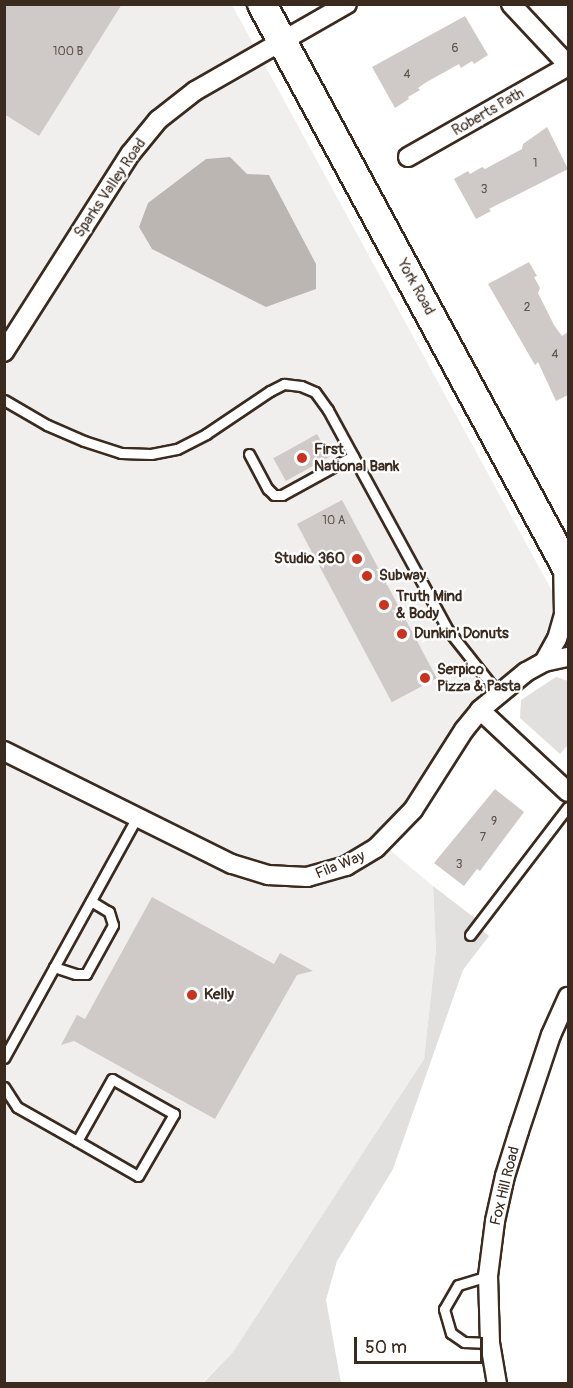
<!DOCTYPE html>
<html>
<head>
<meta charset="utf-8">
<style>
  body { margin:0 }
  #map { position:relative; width:573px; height:1388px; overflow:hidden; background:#fff; font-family:Pangolin,sans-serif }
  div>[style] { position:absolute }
  .built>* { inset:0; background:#f1efee }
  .green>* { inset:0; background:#e2e0de }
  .water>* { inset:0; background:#bcb6b3 }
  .building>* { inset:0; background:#cfcac7; transform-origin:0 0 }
  .roads { filter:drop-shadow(2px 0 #3b2a1e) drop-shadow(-2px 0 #3b2a1e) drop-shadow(0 2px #3b2a1e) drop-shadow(0 -2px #3b2a1e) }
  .service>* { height:9px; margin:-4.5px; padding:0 4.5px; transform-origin:4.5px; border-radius:4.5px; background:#fff }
  .minor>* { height:18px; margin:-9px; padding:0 9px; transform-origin:9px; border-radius:9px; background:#fff }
  .primary>* { height:28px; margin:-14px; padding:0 14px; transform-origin:14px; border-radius:14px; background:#fff }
  .dots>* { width:16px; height:16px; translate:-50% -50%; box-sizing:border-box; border:3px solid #fff; border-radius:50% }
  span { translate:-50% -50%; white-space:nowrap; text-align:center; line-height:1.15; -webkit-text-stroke:4.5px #fff; paint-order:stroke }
  .number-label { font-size:12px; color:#605248 }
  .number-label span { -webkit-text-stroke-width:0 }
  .street-label { font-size:15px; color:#3b2a1e }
  .poi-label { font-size:15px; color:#3b2a1e; font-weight:700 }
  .left { translate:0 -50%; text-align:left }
  .right { translate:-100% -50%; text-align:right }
  .frame { position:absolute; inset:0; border:6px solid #3b2a1e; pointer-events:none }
  .scale { position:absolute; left:354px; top:1337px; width:129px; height:27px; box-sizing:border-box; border:3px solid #3b2a1e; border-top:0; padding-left:8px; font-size:18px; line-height:21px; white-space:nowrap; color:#3b2a1e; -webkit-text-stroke:4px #fff; paint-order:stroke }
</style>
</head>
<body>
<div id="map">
  <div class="built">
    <div style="clip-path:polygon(5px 5px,232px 5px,568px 620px,568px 643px,537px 662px,502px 692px,384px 845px,433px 886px,436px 950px,424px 1059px,233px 1352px,202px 1383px,5px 1384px)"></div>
  </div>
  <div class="green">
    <div style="clip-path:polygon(556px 677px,568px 681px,568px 745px,560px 754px,520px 718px,521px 700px)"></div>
    <div style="clip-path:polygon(433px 886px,480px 922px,477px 926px,489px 936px,463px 970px,393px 1169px,337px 1261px,326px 1300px,341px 1383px,202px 1384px,233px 1352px,424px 1059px,436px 950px)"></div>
  </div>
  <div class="water">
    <div style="clip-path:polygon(230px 157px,247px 174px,269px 175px,316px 264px,316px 289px,266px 307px,152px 249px,139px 227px,148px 203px,206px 159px)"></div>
  </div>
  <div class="building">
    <div style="clip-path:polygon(4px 4px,122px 4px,39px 136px,4px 114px)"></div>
    <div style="clip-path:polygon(465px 16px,488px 55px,474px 64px,472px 61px,461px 68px,459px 64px,450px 69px,425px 83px,418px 88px,420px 90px,408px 97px,409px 99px,395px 108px,372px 67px)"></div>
    <div style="clip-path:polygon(547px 127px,568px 169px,489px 209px,491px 211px,476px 219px,454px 179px,468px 171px,470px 174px,482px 167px,485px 169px,522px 149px,523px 144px)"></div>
    <div style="clip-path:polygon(529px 262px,537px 276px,534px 277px,540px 288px,538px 293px,554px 325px,562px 336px,568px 332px,568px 395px,556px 401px,538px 362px,535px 365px,488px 284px)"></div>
    <div style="left:317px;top:434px;width:26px;height:50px;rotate:61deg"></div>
    <div style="left:342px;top:500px;width:202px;height:51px;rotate:62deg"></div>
    <div style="clip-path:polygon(495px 789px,524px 812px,480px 871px,477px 869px,464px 886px,434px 863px)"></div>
    <div style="clip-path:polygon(152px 897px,274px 964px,280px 953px,313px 971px,297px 975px,215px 1119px,74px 1041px,61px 1045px,77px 1015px,85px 1019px)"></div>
  </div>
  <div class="roads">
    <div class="service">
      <div style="left:4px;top:400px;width:50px;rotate:30.2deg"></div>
      <div style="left:47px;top:425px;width:40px;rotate:23.4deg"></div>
      <div style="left:84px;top:441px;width:39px;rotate:18deg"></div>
      <div style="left:121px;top:453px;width:30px;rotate:2deg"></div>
      <div style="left:151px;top:454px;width:26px;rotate:-11deg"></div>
      <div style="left:177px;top:449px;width:33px;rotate:-27deg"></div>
      <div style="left:206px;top:434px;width:77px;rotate:-33.9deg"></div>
      <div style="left:270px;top:391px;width:16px;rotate:-27deg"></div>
      <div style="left:284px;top:384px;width:17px;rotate:7deg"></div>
      <div style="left:301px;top:386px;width:15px;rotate:23deg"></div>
      <div style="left:315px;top:392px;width:22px;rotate:54deg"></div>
      <div style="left:328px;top:410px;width:251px;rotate:61.4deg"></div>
      <div style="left:448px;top:630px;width:80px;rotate:51.6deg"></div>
      <div style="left:249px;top:454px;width:40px;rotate:62deg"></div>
      <div style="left:268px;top:489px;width:8px;rotate:45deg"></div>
      <div style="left:274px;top:495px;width:8px"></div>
      <div style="left:282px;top:495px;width:81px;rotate:-28.8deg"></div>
      <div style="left:470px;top:935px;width:161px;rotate:-52.6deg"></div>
      <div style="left:54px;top:967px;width:23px;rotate:18deg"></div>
      <div style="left:76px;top:974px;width:10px"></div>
      <div style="left:86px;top:974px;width:56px;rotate:-61.1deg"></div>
      <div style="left:113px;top:925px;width:14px;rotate:-107deg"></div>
      <div style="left:109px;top:912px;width:21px;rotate:-149deg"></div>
      <div style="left:4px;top:1058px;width:275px;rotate:-61.1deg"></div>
      <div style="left:4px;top:1087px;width:24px;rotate:57deg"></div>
      <div style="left:17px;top:1107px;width:69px;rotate:29.5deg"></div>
      <div style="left:77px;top:1141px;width:70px;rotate:29.8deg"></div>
      <div style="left:138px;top:1176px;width:72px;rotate:-59.9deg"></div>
      <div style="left:174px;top:1114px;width:71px;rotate:-150.6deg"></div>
      <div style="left:112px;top:1079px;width:71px;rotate:119.4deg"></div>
      <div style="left:488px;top:1276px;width:31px;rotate:163deg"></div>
      <div style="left:458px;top:1285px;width:28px;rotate:120deg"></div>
      <div style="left:444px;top:1309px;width:25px;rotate:74deg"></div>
      <div style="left:451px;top:1333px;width:16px;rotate:35deg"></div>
      <div style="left:464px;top:1342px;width:26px;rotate:2deg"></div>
    </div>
    <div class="minor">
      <div style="left:511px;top:4px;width:83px;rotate:46.9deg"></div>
      <div style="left:408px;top:157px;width:184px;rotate:-29.6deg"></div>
      <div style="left:4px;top:352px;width:236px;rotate:-57.5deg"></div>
      <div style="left:131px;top:153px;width:43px;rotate:-50.7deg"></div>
      <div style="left:158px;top:120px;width:47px;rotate:-38.1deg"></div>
      <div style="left:195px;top:91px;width:175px;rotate:-29.8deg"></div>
      <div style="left:544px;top:662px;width:26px;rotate:-61deg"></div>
      <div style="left:557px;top:639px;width:25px;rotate:-74deg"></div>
      <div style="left:564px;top:615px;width:56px;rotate:-91deg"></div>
      <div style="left:480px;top:710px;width:120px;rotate:43deg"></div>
      <div style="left:4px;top:751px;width:254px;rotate:26.4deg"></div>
      <div style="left:232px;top:864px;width:38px;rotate:17deg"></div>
      <div style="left:268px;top:875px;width:39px;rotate:3deg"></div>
      <div style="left:307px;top:877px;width:41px;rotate:-15.8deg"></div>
      <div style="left:346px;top:866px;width:35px;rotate:-31deg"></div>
      <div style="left:376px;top:848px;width:53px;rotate:-45.8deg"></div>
      <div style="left:413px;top:810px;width:95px;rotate:-57.5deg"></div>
      <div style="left:464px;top:730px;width:26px;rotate:-51deg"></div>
      <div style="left:480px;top:710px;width:60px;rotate:-39.6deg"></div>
      <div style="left:526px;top:672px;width:21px;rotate:-29deg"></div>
      <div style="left:544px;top:662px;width:25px;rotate:-12deg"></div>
      <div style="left:497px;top:1384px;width:42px;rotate:-99.7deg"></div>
      <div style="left:490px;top:1343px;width:67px;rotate:-91.7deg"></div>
      <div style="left:488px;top:1276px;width:55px;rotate:-82.7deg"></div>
      <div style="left:495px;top:1221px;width:46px;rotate:-77.5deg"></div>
      <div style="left:505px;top:1176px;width:47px;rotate:-72.7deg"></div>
      <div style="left:519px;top:1131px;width:101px;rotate:-71.6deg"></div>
      <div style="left:551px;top:1035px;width:42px;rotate:-65.9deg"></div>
    </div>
    <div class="primary">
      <div style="left:262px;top:4px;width:643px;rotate:61.6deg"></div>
    </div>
  </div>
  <div class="dots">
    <div style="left:302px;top:458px;background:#c8321e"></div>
    <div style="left:357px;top:559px;background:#c8321e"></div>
    <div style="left:367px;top:576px;background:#c8321e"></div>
    <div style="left:384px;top:605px;background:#c8321e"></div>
    <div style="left:402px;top:634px;background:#c8321e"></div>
    <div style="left:425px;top:678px;background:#c8321e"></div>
    <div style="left:192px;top:995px;background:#c8321e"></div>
  </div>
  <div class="number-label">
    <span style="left:455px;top:49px">6</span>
    <span style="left:68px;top:52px">100 B</span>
    <span style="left:407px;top:75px">4</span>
    <span style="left:535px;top:164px">1</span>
    <span style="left:484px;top:190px">3</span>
    <span style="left:527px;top:308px">2</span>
    <span style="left:555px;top:355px">4</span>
    <span style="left:334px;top:521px">10 A</span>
    <span style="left:494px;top:822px">9</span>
    <span style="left:483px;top:838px">7</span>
    <span style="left:459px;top:865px">3</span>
  </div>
  <div class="street-label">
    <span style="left:488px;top:112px;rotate:-30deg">Roberts Path</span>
    <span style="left:110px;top:188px;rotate:-56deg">Sparks Valley Road</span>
    <span style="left:416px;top:287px;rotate:61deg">York Road</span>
    <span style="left:340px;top:865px;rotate:-22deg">Fila Way</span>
    <span style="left:505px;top:1186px;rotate:-76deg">Fox Hill Road</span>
  </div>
  <div class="poi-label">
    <span class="left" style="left:314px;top:458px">First<br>National Bank</span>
    <span class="right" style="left:345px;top:559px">Studio 360</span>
    <span class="left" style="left:379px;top:576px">Subway</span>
    <span class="left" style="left:396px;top:605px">Truth Mind<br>&amp; Body</span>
    <span class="left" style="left:414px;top:634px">Dunkin' Donuts</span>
    <span class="left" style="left:437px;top:678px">Serpico<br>Pizza &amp; Pasta</span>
    <span class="left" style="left:204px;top:995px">Kelly</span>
  </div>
  <div class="frame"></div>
  <div class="scale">50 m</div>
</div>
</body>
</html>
